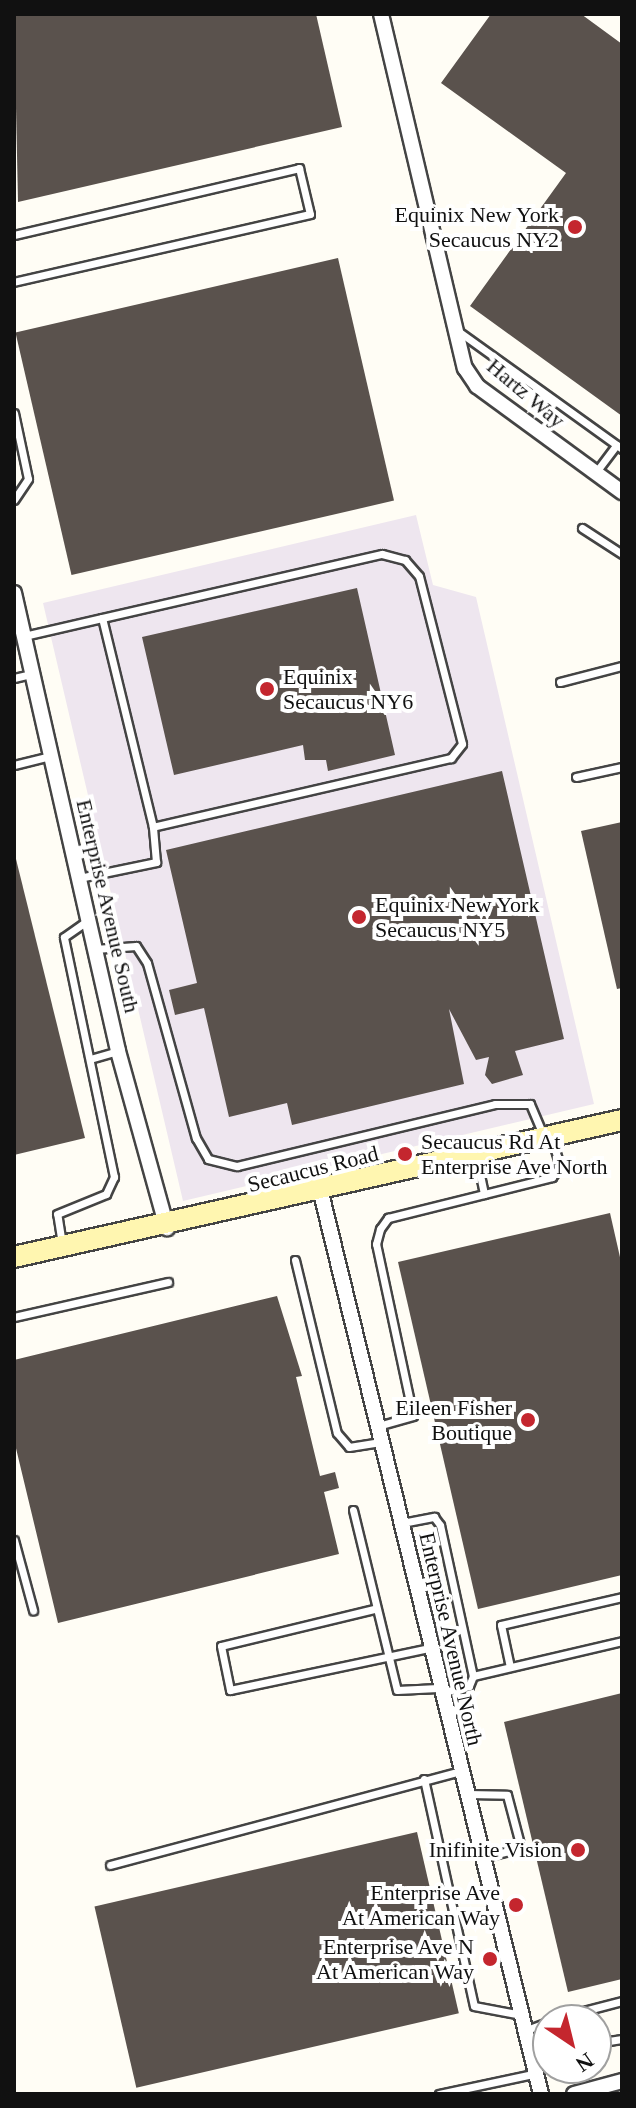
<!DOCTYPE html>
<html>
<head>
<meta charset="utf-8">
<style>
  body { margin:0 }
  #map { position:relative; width:636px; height:2108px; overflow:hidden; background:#fffdf5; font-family:"Times New Roman",serif }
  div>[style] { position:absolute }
  .industrial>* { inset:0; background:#eee6ef }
  .building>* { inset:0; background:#5a524d; transform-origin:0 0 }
  .roads { filter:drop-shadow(2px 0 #444) drop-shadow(-2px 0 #444) drop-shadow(0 2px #444) drop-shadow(0 -2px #444) }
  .service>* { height:7px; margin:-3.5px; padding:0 3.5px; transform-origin:3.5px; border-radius:3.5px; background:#fff }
  .minor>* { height:14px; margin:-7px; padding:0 7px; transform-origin:7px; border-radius:7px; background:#fff }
  .secondary>* { height:20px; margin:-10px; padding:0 10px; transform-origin:10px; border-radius:10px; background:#fff6b0 }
  .dots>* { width:22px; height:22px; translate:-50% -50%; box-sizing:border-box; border:4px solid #fff; border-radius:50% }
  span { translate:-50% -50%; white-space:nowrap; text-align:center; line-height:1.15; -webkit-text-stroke:8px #fff; paint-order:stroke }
  .poi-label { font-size:22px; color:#111 }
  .right { translate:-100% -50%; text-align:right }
  .left { translate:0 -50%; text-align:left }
  .street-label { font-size:22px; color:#111 }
  .frame { position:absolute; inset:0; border:16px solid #111; pointer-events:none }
  .north { position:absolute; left:532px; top:2004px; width:80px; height:80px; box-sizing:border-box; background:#fff; border:2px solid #a0a0a0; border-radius:50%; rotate:145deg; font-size:22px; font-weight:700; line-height:32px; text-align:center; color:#111 }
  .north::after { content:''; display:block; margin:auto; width:28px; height:36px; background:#c4262e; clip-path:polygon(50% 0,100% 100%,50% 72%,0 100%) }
</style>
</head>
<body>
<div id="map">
  <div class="industrial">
    <div style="clip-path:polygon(416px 515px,433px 585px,476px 597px,594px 1104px,183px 1201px,43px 603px)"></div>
  </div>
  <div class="building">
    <div style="clip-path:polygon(14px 14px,316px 14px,342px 127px,18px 202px)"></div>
    <div style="clip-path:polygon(491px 14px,581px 14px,622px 44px,622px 416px,470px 306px,566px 173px,441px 83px)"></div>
    <div style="left:338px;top:258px;width:249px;height:331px;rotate:77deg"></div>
    <div style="clip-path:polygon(357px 588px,395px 755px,328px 771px,326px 760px,305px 760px,303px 745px,174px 775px,142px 637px)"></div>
    <div style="clip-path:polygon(502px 771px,564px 1039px,515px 1051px,523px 1075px,492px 1084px,485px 1075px,489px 1057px,476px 1060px,449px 1009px,464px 1084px,292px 1125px,287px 1103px,229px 1117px,204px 1008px,175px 1015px,169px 990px,197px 983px,166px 850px)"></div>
    <div style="clip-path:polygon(622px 822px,622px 988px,617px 989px,581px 831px)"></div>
    <div style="clip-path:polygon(14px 851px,85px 1138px,14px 1155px)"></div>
    <div style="clip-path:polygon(610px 1213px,622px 1266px,622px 1575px,478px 1609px,398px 1262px)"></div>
    <div style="clip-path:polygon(277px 1296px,302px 1376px,296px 1377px,320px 1476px,335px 1472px,339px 1488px,324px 1492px,339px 1554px,58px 1623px,14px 1440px,14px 1360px)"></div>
    <div style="clip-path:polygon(622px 1693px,622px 1979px,568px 1992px,504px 1722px)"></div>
    <div style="left:417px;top:1832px;width:186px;height:331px;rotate:77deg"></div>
  </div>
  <div class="roads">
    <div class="service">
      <div style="left:14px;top:235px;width:293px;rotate:-13.2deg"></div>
      <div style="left:299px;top:168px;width:47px;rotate:76.6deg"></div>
      <div style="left:310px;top:214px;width:304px;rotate:167.1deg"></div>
      <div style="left:458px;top:331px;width:202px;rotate:35.7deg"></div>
      <div style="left:14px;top:413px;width:67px;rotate:78deg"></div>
      <div style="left:28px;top:479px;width:25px;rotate:124deg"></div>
      <div style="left:596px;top:472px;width:34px;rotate:-53deg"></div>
      <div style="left:582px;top:528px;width:48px;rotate:33deg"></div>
      <div style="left:24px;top:636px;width:80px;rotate:-13deg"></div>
      <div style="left:102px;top:618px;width:287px;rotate:-12.9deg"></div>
      <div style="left:382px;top:554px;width:24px;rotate:15deg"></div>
      <div style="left:405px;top:560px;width:21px;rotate:49deg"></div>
      <div style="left:419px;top:576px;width:173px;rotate:75.6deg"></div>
      <div style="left:462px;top:744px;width:18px;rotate:128deg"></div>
      <div style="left:451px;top:758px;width:306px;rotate:167deg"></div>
      <div style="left:153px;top:827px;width:215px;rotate:-103.7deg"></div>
      <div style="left:14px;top:678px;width:18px;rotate:-13deg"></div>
      <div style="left:560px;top:682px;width:64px;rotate:-14.5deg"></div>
      <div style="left:14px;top:765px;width:38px;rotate:-14deg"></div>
      <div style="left:576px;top:777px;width:47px;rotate:-12.3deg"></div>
      <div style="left:79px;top:878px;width:79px;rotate:-11.7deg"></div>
      <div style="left:156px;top:862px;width:35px;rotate:-95deg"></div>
      <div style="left:95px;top:949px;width:41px;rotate:-4.2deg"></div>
      <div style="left:136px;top:946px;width:20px;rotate:57deg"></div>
      <div style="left:147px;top:963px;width:182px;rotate:74.4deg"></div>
      <div style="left:196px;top:1138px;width:24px;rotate:60deg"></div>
      <div style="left:208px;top:1159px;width:30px;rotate:14deg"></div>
      <div style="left:237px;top:1166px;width:265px;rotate:-13.5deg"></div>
      <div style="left:495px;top:1104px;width:35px"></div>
      <div style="left:530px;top:1104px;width:33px;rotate:67deg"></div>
      <div style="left:90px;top:1059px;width:29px;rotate:-16deg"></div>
      <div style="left:476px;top:1156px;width:39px;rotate:78deg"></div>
      <div style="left:62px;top:1244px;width:30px;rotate:-99deg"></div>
      <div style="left:57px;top:1214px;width:53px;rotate:-22.2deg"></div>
      <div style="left:106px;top:1194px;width:19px;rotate:-65deg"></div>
      <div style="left:114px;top:1177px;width:245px;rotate:-101.8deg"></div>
      <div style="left:64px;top:937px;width:29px;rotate:-35deg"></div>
      <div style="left:295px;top:1260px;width:178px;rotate:76.4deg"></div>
      <div style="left:337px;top:1433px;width:18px;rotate:49deg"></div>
      <div style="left:349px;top:1447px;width:32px;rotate:-9deg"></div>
      <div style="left:14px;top:1317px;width:158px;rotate:-12.8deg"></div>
      <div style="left:378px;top:1426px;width:36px;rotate:-16deg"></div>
      <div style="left:413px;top:1416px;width:176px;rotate:-102.1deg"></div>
      <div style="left:376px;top:1244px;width:16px;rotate:-75deg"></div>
      <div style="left:380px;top:1229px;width:14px;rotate:-54deg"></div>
      <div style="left:388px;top:1218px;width:169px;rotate:-14deg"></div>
      <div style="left:552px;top:1177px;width:14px;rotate:-54deg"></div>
      <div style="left:560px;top:1166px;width:31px;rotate:-107deg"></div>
      <div style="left:353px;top:1510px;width:185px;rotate:76.3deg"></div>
      <div style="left:397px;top:1690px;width:41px;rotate:-2.8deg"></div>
      <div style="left:402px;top:1523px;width:33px;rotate:-11deg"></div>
      <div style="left:434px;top:1517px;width:10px;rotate:53deg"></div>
      <div style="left:440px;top:1525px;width:155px;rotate:77.7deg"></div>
      <div style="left:473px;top:1676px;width:11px;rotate:112deg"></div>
      <div style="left:469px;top:1686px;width:26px;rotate:167deg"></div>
      <div style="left:14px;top:1540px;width:73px;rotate:74.8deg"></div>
      <div style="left:374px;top:1609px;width:157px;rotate:166.4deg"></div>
      <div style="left:221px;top:1646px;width:45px;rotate:78.4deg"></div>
      <div style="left:230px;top:1690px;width:204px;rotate:-11.9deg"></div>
      <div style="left:510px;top:1667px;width:43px;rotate:-102.1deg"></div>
      <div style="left:501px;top:1625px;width:124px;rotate:-13deg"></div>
      <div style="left:473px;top:1676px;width:153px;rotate:-13.2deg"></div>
      <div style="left:448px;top:1711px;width:23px;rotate:-13deg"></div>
      <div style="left:424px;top:1779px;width:232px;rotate:77.6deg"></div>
      <div style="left:474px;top:2006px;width:43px;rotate:10.8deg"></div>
      <div style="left:468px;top:1794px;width:39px;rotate:1deg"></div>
      <div style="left:507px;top:1795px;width:55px;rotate:75.2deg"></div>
      <div style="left:521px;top:1848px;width:41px;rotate:166deg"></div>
      <div style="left:110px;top:1865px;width:360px;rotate:-15deg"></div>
      <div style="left:554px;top:2020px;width:23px;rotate:-18deg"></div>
      <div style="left:579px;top:2020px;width:8px;rotate:-113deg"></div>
      <div style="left:576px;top:2013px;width:48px;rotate:-14.6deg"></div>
      <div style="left:524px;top:2031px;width:26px;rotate:-21deg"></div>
      <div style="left:596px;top:2043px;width:26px;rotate:-9deg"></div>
      <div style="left:439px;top:2094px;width:96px;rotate:-12deg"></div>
    </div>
    <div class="minor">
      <div style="left:381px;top:14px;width:364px;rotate:76.7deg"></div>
      <div style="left:465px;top:368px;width:22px;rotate:56deg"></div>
      <div style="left:477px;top:386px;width:180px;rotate:36.2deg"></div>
      <div style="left:14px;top:593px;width:470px;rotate:77.2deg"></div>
      <div style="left:118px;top:1051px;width:184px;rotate:74.5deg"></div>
      <div style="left:321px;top:1193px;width:927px;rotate:76.28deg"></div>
      <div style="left:574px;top:2094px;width:50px;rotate:-15.2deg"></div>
    </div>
    <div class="secondary">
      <div style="left:14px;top:1257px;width:623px;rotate:-12.7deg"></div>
    </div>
  </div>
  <div class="dots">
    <div style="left:575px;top:227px;background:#c4262e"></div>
    <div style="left:267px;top:689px;background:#c4262e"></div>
    <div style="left:359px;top:917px;background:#c4262e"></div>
    <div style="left:405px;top:1154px;background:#c4262e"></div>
    <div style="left:528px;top:1420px;background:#c4262e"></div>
    <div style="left:578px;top:1850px;background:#c4262e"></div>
    <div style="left:516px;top:1905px;background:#c4262e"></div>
    <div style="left:490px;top:1959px;background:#c4262e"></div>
  </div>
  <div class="poi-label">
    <span class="right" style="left:559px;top:227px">Equinix New York<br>Secaucus NY2</span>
    <span class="left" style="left:283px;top:689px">Equinix<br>Secaucus NY6</span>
    <span class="left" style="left:375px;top:917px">Equinix New York<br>Secaucus NY5</span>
    <span class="left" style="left:421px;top:1154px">Secaucus Rd At<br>Enterprise Ave North</span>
    <span class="right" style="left:512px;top:1420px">Eileen Fisher<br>Boutique</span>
    <span class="right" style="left:562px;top:1850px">Inifinite Vision</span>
    <span class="right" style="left:500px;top:1905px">Enterprise Ave<br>At American Way</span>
    <span class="right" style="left:474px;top:1959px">Enterprise Ave N<br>At American Way</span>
  </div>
  <div class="street-label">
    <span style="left:526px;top:393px;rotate:40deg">Hartz Way</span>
    <span style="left:108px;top:906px;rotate:77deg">Enterprise Avenue South</span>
    <span style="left:313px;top:1169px;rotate:-14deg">Secaucus Road</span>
    <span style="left:451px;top:1639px;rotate:77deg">Enterprise Avenue North</span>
  </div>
  <div class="frame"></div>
  <div class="north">N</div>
</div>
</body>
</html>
